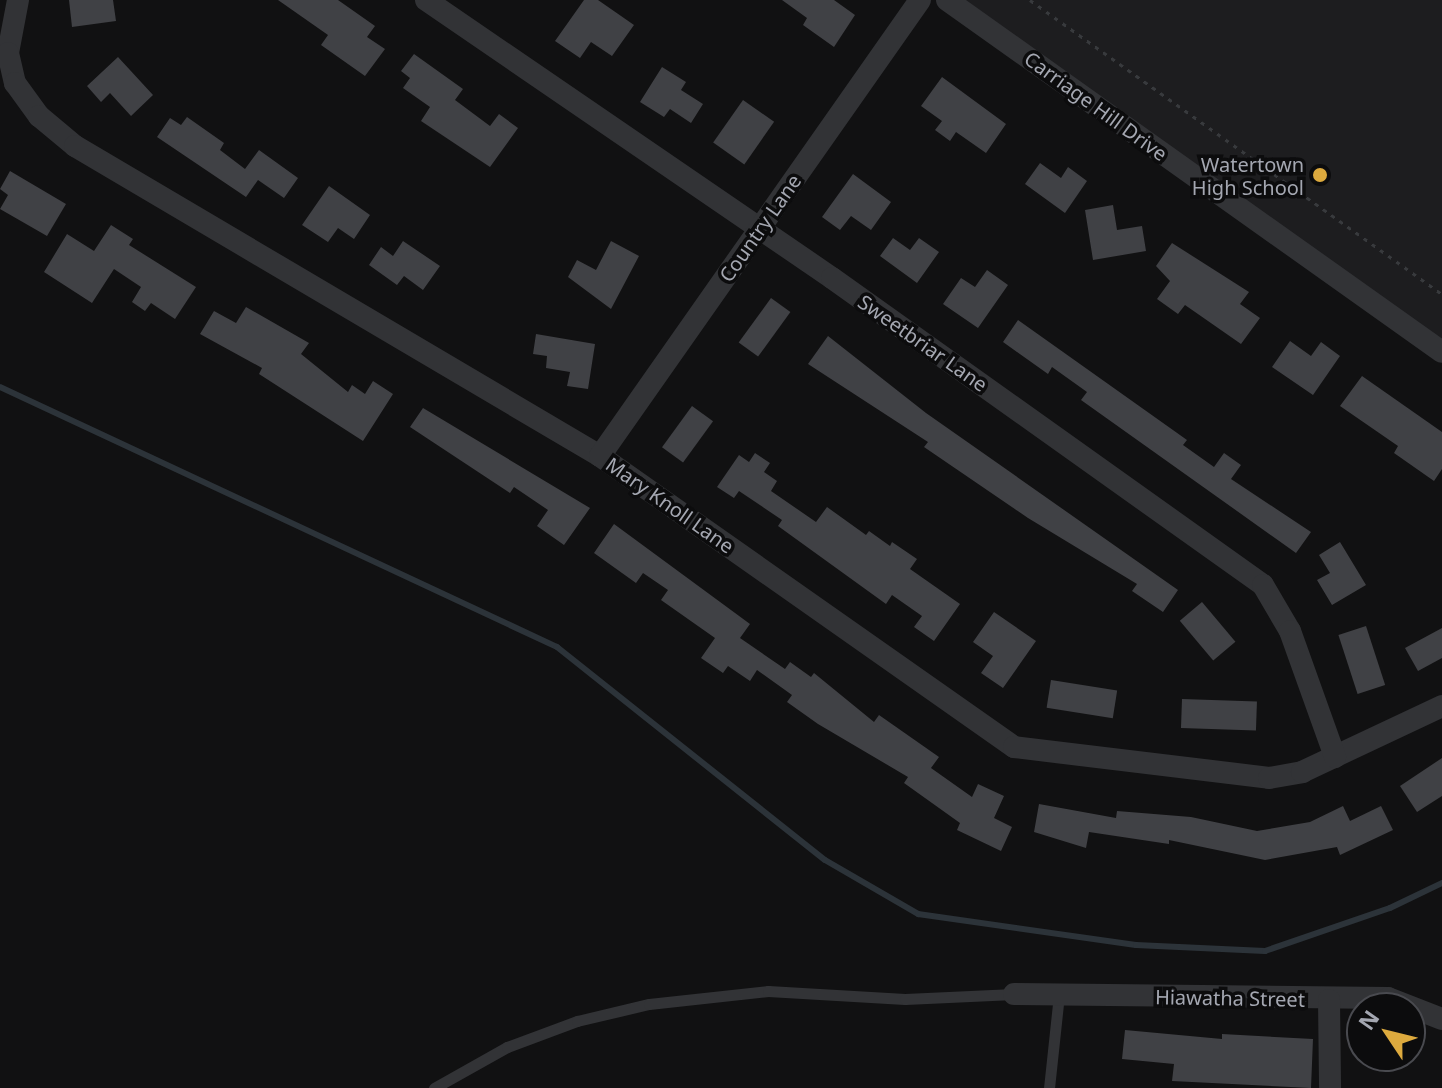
<!DOCTYPE html>
<html>
<head>
<meta charset="utf-8">
<style>
  body { margin:0 }
  #map { position:relative; width:1442px; height:1088px; overflow:hidden; background:#111112; font-family:"Noto Sans",sans-serif }
  div>[style] { position:absolute }
  .built>* { inset:0; background:#1d1d1f }
  .stream>* { height:6px; margin:-3px; padding:0 3px; transform-origin:3px; border-radius:3px; background:#2c3339 }
  .building>* { inset:0; background:#404145; transform-origin:0 0 }
  .path>* { height:3px; margin-top:-1.5px; transform-origin:0; background:repeating-linear-gradient(90deg,#383a3d 0 4px,transparent 0 10px) }
  .service>* { height:11px; margin:-5.5px; padding:0 5.5px; transform-origin:5.5px; border-radius:5.5px; background:#323336 }
  .minor>* { height:22px; margin:-11px; padding:0 11px; transform-origin:11px; border-radius:11px; background:#323336 }
  .dots>* { width:22px; height:22px; translate:-50% -50%; box-sizing:border-box; border:4px solid #0c0c0d; border-radius:50% }
  span { translate:-50% -50%; white-space:nowrap; text-align:center; line-height:1.15; -webkit-text-stroke:7px #0c0c0d; paint-order:stroke }
  .street-label { font-size:20px; color:#a4a7b1 }
  .poi-label { font-size:20px; color:#a4a7b1 }
  .right { translate:-100% -50%; text-align:right }
  .north { position:absolute; left:1346px; top:992px; width:80px; height:80px; box-sizing:border-box; background:#0c0c0d; border:2px solid #494a4f; border-radius:50%; rotate:305deg; font-size:22px; font-weight:700; line-height:32px; text-align:center; color:#a4a7b1 }
  .north::after { content:''; display:block; margin:auto; width:28px; height:36px; background:#ddaa3e; clip-path:polygon(50% 0,100% 100%,50% 72%,0 100%) }
</style>
</head>
<body>
<div id="map">
  <div class="built">
    <div style="clip-path:polygon(956px 0,1442px 0,1442px 350px)"></div>
  </div>
  <div class="stream">
    <div style="left:0;top:387px;width:615px;rotate:25.02deg"></div>
    <div style="left:557px;top:647px;width:342px;rotate:38.5deg"></div>
    <div style="left:825px;top:860px;width:108px;rotate:30.1deg"></div>
    <div style="left:918px;top:914px;width:220px;rotate:8.1deg"></div>
    <div style="left:1136px;top:945px;width:129px;rotate:2.7deg"></div>
    <div style="left:1265px;top:951px;width:132px;rotate:-19deg"></div>
    <div style="left:1390px;top:908px;width:58px;rotate:-25.7deg"></div>
  </div>
  <div class="building">
    <div style="clip-path:polygon(69px 0,113px 0,116px 21px,72px 27px)"></div>
    <div style="clip-path:polygon(278px 0,338px 0,375px 26px,367px 37px,385px 49px,365px 76px,321px 45px,328px 35px)"></div>
    <div style="clip-path:polygon(584px 0,598px 0,634px 25px,612px 56px,591px 42px,580px 58px,555px 41px)"></div>
    <div style="clip-path:polygon(782px 0,834px 0,855px 15px,834px 47px,803px 25px,807px 18px)"></div>
    <div style="clip-path:polygon(414px 54px,463px 89px,455px 100px,490px 126px,499px 114px,518px 128px,490px 167px,421px 121px,430px 107px,403px 88px,410px 78px,401px 71px)"></div>
    <div style="clip-path:polygon(118px 57px,153px 95px,131px 116px,110px 93px,101px 102px,87px 86px)"></div>
    <div style="clip-path:polygon(662px 67px,686px 82px,681px 90px,703px 104px,691px 123px,670px 109px,664px 117px,640px 102px)"></div>
    <div style="clip-path:polygon(942px 77px,1006px 124px,986px 153px,956px 132px,950px 141px,935px 130px,942px 121px,921px 106px)"></div>
    <div style="left:743px;top:100px;width:38px;height:52px;rotate:35deg"></div>
    <div style="clip-path:polygon(187px 117px,224px 143px,220px 150px,245px 169px,259px 150px,298px 178px,284px 198px,258px 180px,246px 197px,157px 137px,170px 118px,181px 125px)"></div>
    <div style="clip-path:polygon(1040px 163px,1061px 178px,1068px 167px,1087px 181px,1065px 213px,1025px 184px)"></div>
    <div style="clip-path:polygon(10px 171px,66px 204px,47px 236px,0 209px,8px 195px,0 189px)"></div>
    <div style="clip-path:polygon(853px 174px,891px 202px,871px 230px,851px 216px,840px 230px,822px 217px)"></div>
    <div style="clip-path:polygon(329px 186px,370px 215px,354px 239px,338px 228px,328px 242px,302px 225px)"></div>
    <div style="clip-path:polygon(1113px 205px,1117px 230px,1142px 226px,1146px 251px,1093px 260px,1085px 210px)"></div>
    <div style="clip-path:polygon(111px 225px,133px 239px,129px 245px,196px 287px,175px 319px,151px 303px,145px 311px,132px 302px,141px 287px,114px 269px,92px 303px,44px 272px,67px 234px,94px 251px)"></div>
    <div style="clip-path:polygon(893px 238px,910px 250px,919px 238px,939px 252px,917px 283px,880px 256px)"></div>
    <div style="clip-path:polygon(403px 241px,440px 266px,423px 290px,404px 276px,397px 285px,369px 265px,381px 247px,393px 256px)"></div>
    <div style="clip-path:polygon(611px 241px,639px 256px,611px 309px,568px 277px,577px 260px,596px 270px)"></div>
    <div style="clip-path:polygon(1172px 243px,1249px 292px,1240px 304px,1260px 318px,1241px 344px,1185px 305px,1178px 314px,1157px 299px,1170px 281px,1156px 266px)"></div>
    <div style="clip-path:polygon(987px 270px,1008px 285px,978px 328px,943px 304px,961px 278px,975px 287px)"></div>
    <div style="left:771px;top:298px;width:24px;height:55px;rotate:36deg"></div>
    <div style="clip-path:polygon(246px 307px,309px 343px,301px 354px,348px 392px,352px 385px,365px 394px,373px 381px,393px 394px,363px 441px,259px 374px,262px 368px,200px 334px,214px 311px,236px 323px)"></div>
    <div style="clip-path:polygon(1018px 320px,1187px 440px,1183px 445px,1214px 467px,1224px 453px,1241px 465px,1231px 479px,1311px 532px,1296px 553px,1081px 400px,1087px 392px,1052px 367px,1048px 374px,1003px 342px)"></div>
    <div style="clip-path:polygon(536px 334px,595px 344px,588px 389px,567px 386px,570px 372px,546px 368px,547px 356px,533px 354px)"></div>
    <div style="clip-path:polygon(828px 336px,926px 413px,1178px 590px,1163px 612px,1132px 591px,1137px 584px,1028px 518px,924px 447px,928px 442px,808px 364px)"></div>
    <div style="clip-path:polygon(1290px 341px,1311px 356px,1321px 342px,1340px 356px,1313px 395px,1272px 367px)"></div>
    <div style="clip-path:polygon(1362px 376px,1442px 432px,1442px 469px,1434px 481px,1394px 453px,1398px 446px,1340px 406px)"></div>
    <div style="left:692px;top:406px;width:26px;height:51px;rotate:36deg"></div>
    <div style="clip-path:polygon(423px 408px,590px 508px,564px 545px,537px 526px,548px 510px,514px 487px,510px 493px,410px 427px)"></div>
    <div style="clip-path:polygon(755px 453px,770px 463px,764px 472px,777px 481px,771px 491px,816px 522px,827px 507px,866px 535px,869px 531px,890px 546px,892px 542px,917px 559px,910px 569px,960px 604px,934px 641px,914px 627px,922px 616px,892px 595px,886px 604px,778px 526px,782px 520px,739px 491px,734px 498px,717px 487px,739px 455px,749px 462px)"></div>
    <div style="clip-path:polygon(614px 524px,750px 624px,740px 638px,785px 669px,790px 662px,811px 677px,814px 673px,874px 722px,879px 715px,939px 757px,931px 768px,972px 797px,978px 784px,1004px 796px,994px 818px,1012px 827px,1001px 851px,957px 830px,960px 823px,904px 783px,908px 777px,818px 724px,787px 702px,792px 695px,757px 670px,750px 681px,728px 666px,723px 673px,701px 658px,715px 638px,661px 600px,668px 590px,643px 573px,636px 583px,594px 553px)"></div>
    <div style="clip-path:polygon(1340px 542px,1366px 585px,1332px 605px,1317px 580px,1330px 573px,1319px 555px)"></div>
    <div style="left:1202px;top:602px;width:52px;height:29px;rotate:50deg"></div>
    <div style="clip-path:polygon(994px 612px,1036px 641px,1003px 688px,981px 673px,993px 656px,973px 642px)"></div>
    <div style="left:1366px;top:626px;width:62px;height:29px;rotate:72deg"></div>
    <div style="clip-path:polygon(1442px 628px,1442px 658px,1418px 671px,1405px 648px)"></div>
    <div style="left:1051px;top:680px;width:67px;height:28px;rotate:9deg"></div>
    <div style="left:1182px;top:699px;width:75px;height:29px;rotate:2deg"></div>
    <div style="clip-path:polygon(1442px 758px,1442px 796px,1417px 812px,1400px 786px)"></div>
    <div style="clip-path:polygon(1039px 804px,1116px 818px,1117px 811px,1191px 817px,1257px 831px,1310px 822px,1343px 806px,1350px 821px,1381px 806px,1393px 830px,1340px 855px,1337px 847px,1265px 860px,1169px 840px,1169px 844px,1089px 832px,1086px 848px,1034px 832px)"></div>
    <div style="clip-path:polygon(1125px 1030px,1222px 1039px,1222px 1034px,1313px 1039px,1311px 1088px,1172px 1081px,1174px 1064px,1122px 1059px)"></div>
  </div>
  <div class="path">
    <div style="left:1030px;top:0;width:506px;rotate:35.51deg"></div>
  </div>
  <div class="service">
    <div style="left:434px;top:1088px;width:84px;rotate:-29.3deg"></div>
    <div style="left:507px;top:1047px;width:75px;rotate:-20.4deg"></div>
    <div style="left:577px;top:1021px;width:74px;rotate:-13.3deg"></div>
    <div style="left:649px;top:1004px;width:120px;rotate:-6.2deg"></div>
    <div style="left:768px;top:991px;width:137px;rotate:3.3deg"></div>
    <div style="left:905px;top:999px;width:109px;rotate:-2.6deg"></div>
    <div style="left:1049px;top:1088px;width:95px;rotate:-83.9deg"></div>
  </div>
  <div class="minor">
    <div style="left:18px;top:0;width:54px;rotate:100.7deg"></div>
    <div style="left:8px;top:53px;width:31px;rotate:77deg"></div>
    <div style="left:15px;top:83px;width:41px;rotate:54deg"></div>
    <div style="left:39px;top:116px;width:47px;rotate:39.8deg"></div>
    <div style="left:75px;top:146px;width:610px;rotate:30.56deg"></div>
    <div style="left:600px;top:456px;width:506px;rotate:35.1deg"></div>
    <div style="left:1014px;top:747px;width:257px;rotate:6.9deg"></div>
    <div style="left:1269px;top:778px;width:34px;rotate:-10deg"></div>
    <div style="left:1302px;top:772px;width:155px;rotate:-25.2deg"></div>
    <div style="left:426px;top:0;width:492px;rotate:34.4deg"></div>
    <div style="left:832px;top:278px;width:529px;rotate:35.46deg"></div>
    <div style="left:1263px;top:585px;width:53px;rotate:59.6deg"></div>
    <div style="left:1290px;top:631px;width:134px;rotate:70.3deg"></div>
    <div style="left:947px;top:0;width:607px;rotate:35.42deg"></div>
    <div style="left:600px;top:456px;width:557px;rotate:-54.94deg"></div>
    <div style="left:1014px;top:994px;width:374px;rotate:0.6deg"></div>
    <div style="left:1388px;top:998px;width:58px;rotate:21.3deg"></div>
    <div style="left:1329px;top:1000px;width:87px;rotate:89.3deg"></div>
  </div>
  <div class="dots">
    <div style="left:1320px;top:175px;background:#ddaa3e"></div>
  </div>
  <div class="street-label">
    <span style="left:1096px;top:106px;rotate:36deg">Carriage Hill Drive</span>
    <span style="left:760px;top:228px;rotate:-55deg">Country Lane</span>
    <span style="left:923px;top:343px;rotate:35deg">Sweetbriar Lane</span>
    <span style="left:670px;top:505px;rotate:35deg">Mary Knoll Lane</span>
    <span style="left:1230px;top:998px;rotate:1deg">Hiawatha Street</span>
  </div>
  <div class="poi-label">
    <span class="right" style="left:1304px;top:176px">Watertown<br>High School</span>
  </div>
  <div class="north">N</div>
</div>
</body>
</html>
